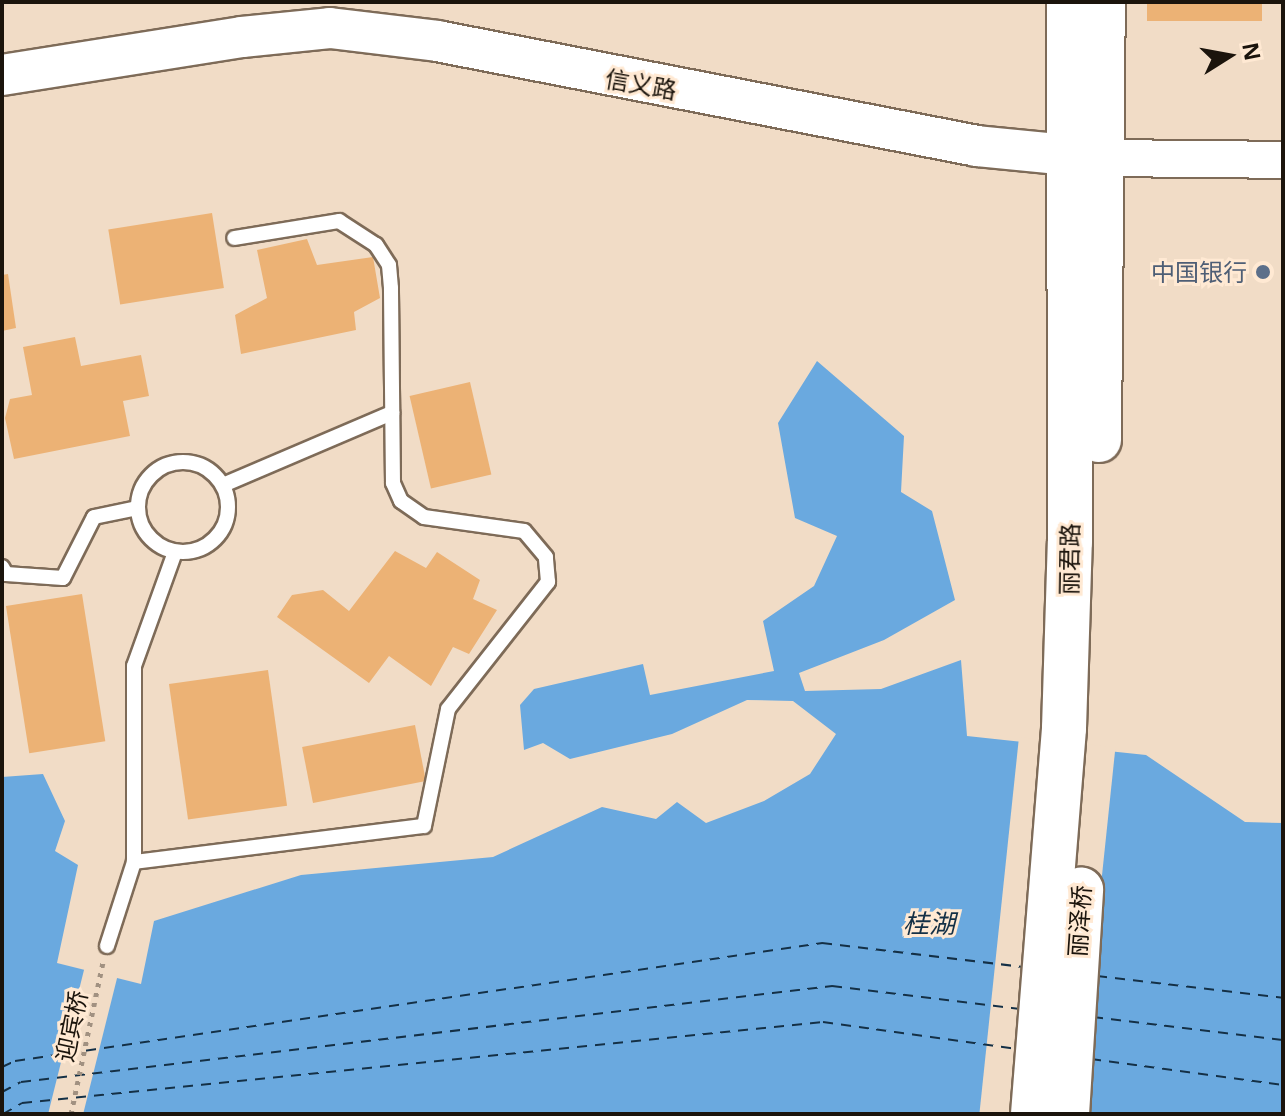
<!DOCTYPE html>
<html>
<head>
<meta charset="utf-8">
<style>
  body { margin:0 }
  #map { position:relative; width:1285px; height:1116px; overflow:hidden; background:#f1dcc6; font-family:"Open Sans","Noto Sans SC",sans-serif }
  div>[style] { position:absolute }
  .water>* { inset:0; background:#6aa9df }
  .pier>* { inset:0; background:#f1dcc6; transform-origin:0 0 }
  .ferry>* { height:2px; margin-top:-1px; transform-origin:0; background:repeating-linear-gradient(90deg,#143046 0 10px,transparent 0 18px) }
  .building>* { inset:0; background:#ecb275; transform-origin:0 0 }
  .path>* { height:5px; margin-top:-2.5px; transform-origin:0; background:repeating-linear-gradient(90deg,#a19181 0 4px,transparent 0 10px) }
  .roads { filter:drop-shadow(2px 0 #7e6b58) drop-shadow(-2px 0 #7e6b58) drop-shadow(0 2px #7e6b58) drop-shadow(0 -2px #7e6b58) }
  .service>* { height:14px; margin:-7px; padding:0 7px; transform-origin:7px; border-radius:7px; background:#fff }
  .service>.ring { margin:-7px; padding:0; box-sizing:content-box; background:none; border:14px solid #fff; border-radius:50% }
  .tertiary>* { height:36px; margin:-18px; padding:0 18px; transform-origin:18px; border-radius:18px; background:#fff }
  .secondary>* { height:40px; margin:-20px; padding:0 20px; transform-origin:20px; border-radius:20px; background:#fff }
  .primary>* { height:44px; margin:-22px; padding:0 22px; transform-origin:22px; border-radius:22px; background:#fff }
  .dots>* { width:22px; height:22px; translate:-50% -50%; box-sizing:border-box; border:4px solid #ffe9d3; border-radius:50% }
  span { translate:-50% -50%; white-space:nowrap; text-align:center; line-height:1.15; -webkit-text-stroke:6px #ffe9d3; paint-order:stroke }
  .street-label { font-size:24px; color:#1b140c }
  .service-label { font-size:24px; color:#4e5e75 }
  .right { translate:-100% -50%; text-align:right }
  .water-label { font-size:26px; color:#143046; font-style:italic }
  .frame { position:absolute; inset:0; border:4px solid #1b140c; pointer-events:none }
  .north { position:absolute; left:1189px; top:16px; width:80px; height:80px; -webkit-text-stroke:6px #ffe9d3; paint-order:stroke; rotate:79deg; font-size:22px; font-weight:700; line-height:32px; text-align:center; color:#1b140c }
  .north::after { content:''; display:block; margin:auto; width:28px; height:36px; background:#1b140c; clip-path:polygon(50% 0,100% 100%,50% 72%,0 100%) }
</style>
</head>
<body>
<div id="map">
  <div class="water">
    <div style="clip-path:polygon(817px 361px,904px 436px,901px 492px,932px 511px,955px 600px,884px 640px,799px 673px,805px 691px,881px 689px,961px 660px,967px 736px,1146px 755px,1245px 822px,1283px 823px,1283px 1114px,2px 1114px,2px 777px,43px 774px,65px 821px,55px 851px,78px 865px,57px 963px,141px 984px,154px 921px,301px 875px,493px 857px,602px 807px,656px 819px,677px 802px,706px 823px,764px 801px,810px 774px,836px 734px,793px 701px,747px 700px,672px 734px,570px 759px,543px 743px,524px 750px,520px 705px,534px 689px,643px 664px,650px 695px,774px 671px,763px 621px,814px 586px,837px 536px,795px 518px,778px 423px)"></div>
  </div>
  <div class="pier">
    <div style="left:1019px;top:737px;width:97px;height:378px;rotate:6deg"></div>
    <div style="left:85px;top:966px;width:34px;height:151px;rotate:14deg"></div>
  </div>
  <div class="ferry">
    <div style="left:1097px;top:976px;width:187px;rotate:6.7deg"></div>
    <div style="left:1093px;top:1017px;width:191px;rotate:6.9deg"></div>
    <div style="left:1091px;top:1059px;width:194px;rotate:7.7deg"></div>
    <div style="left:2px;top:1067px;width:14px;rotate:-25deg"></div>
    <div style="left:15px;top:1061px;width:816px;rotate:-8.32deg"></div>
    <div style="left:822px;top:943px;width:203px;rotate:6.8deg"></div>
    <div style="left:2px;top:1092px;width:21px;rotate:-28deg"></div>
    <div style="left:21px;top:1082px;width:817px;rotate:-6.75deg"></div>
    <div style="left:832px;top:986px;width:188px;rotate:7deg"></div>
    <div style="left:3px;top:1114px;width:22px;rotate:-30deg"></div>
    <div style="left:22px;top:1103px;width:805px;rotate:-5.77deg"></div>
    <div style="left:823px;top:1022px;width:196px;rotate:7.9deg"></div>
  </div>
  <div class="building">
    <div style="left:1147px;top:2px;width:115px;height:19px"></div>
    <div style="left:212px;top:213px;width:76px;height:105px;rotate:81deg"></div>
    <div style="clip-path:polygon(307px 239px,317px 265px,373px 257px,380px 298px,354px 312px,356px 330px,241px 354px,235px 315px,267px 298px,257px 250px)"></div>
    <div style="clip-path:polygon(8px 274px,16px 328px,2px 331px,2px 275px)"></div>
    <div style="clip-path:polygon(75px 337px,81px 366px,141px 355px,149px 396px,123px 401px,130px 436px,14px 459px,5px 418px,10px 399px,32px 395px,23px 347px)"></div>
    <div style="left:470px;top:382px;width:95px;height:62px;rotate:77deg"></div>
    <div style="clip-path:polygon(395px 551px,426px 568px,437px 552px,480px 580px,473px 599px,497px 610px,469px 654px,453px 647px,431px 686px,389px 656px,369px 683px,277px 617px,292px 595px,323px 590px,349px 611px)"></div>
    <div style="left:82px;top:594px;width:149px;height:77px;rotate:81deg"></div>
    <div style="left:268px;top:670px;width:137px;height:100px;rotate:82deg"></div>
    <div style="left:415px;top:725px;width:57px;height:115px;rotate:79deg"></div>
  </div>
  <div class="path">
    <div style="left:71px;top:1114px;width:155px;rotate:-78.1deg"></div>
  </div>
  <div class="roads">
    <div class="service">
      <div class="ring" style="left:138px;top:462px;width:76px;height:76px"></div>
      <div style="left:223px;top:485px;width:184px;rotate:-23.1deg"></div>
      <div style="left:2px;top:567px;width:8px;rotate:60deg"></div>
      <div style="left:6px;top:574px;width:57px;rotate:4deg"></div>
      <div style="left:63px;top:578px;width:68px;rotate:-63.1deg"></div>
      <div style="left:94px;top:517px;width:45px;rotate:-11.6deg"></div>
      <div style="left:134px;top:862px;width:196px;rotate:-90deg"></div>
      <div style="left:134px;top:666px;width:121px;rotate:-70.2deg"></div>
      <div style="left:107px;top:946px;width:88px;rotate:-72.2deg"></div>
      <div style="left:134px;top:862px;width:292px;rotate:-7.1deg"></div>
      <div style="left:424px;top:826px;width:119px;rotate:-78.4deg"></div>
      <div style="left:448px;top:709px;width:162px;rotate:-51.8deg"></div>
      <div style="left:548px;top:582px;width:25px;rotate:-95deg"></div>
      <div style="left:546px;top:557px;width:34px;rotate:-130deg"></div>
      <div style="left:524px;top:531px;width:101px;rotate:-172deg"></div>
      <div style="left:424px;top:517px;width:28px;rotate:-145deg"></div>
      <div style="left:401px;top:501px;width:20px;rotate:-114deg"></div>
      <div style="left:393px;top:483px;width:195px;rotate:-90.6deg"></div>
      <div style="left:391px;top:288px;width:23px;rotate:-95deg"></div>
      <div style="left:389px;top:265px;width:24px;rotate:-123deg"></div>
      <div style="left:376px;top:245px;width:44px;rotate:-147deg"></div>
      <div style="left:339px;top:221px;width:106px;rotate:170.8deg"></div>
    </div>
    <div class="tertiary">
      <div style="left:1104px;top:158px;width:179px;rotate:0.6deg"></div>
    </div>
    <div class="secondary">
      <div style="left:2px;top:75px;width:243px;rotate:-9deg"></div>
      <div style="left:242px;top:37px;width:88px;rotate:-5.8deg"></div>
      <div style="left:330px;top:28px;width:108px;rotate:6.9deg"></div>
      <div style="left:437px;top:41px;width:550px;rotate:11deg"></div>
      <div style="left:977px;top:146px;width:124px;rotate:5.6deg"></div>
    </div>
    <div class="primary">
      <div style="left:1099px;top:440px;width:438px;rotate:-89.5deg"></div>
      <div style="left:1033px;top:1114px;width:387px;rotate:-85.4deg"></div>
      <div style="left:1064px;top:728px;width:186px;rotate:-88.2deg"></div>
      <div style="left:1070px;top:542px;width:540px;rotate:-90.11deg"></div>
      <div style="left:1067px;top:1114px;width:225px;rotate:-86.4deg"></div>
    </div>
  </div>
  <div class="dots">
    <div style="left:1263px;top:272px;background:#5c6f8a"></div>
  </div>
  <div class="street-label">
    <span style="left:641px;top:84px;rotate:10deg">信义路</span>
    <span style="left:1069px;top:559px;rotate:-89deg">丽君路</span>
    <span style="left:1079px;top:921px;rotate:-86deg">丽泽桥</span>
    <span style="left:71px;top:1026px;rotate:-78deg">迎宾桥</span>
  </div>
  <div class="service-label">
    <span class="right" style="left:1247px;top:272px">中国银行</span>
  </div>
  <div class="water-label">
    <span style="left:929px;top:924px">桂湖</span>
  </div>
  <div class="frame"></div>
  <div class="north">N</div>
</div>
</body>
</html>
